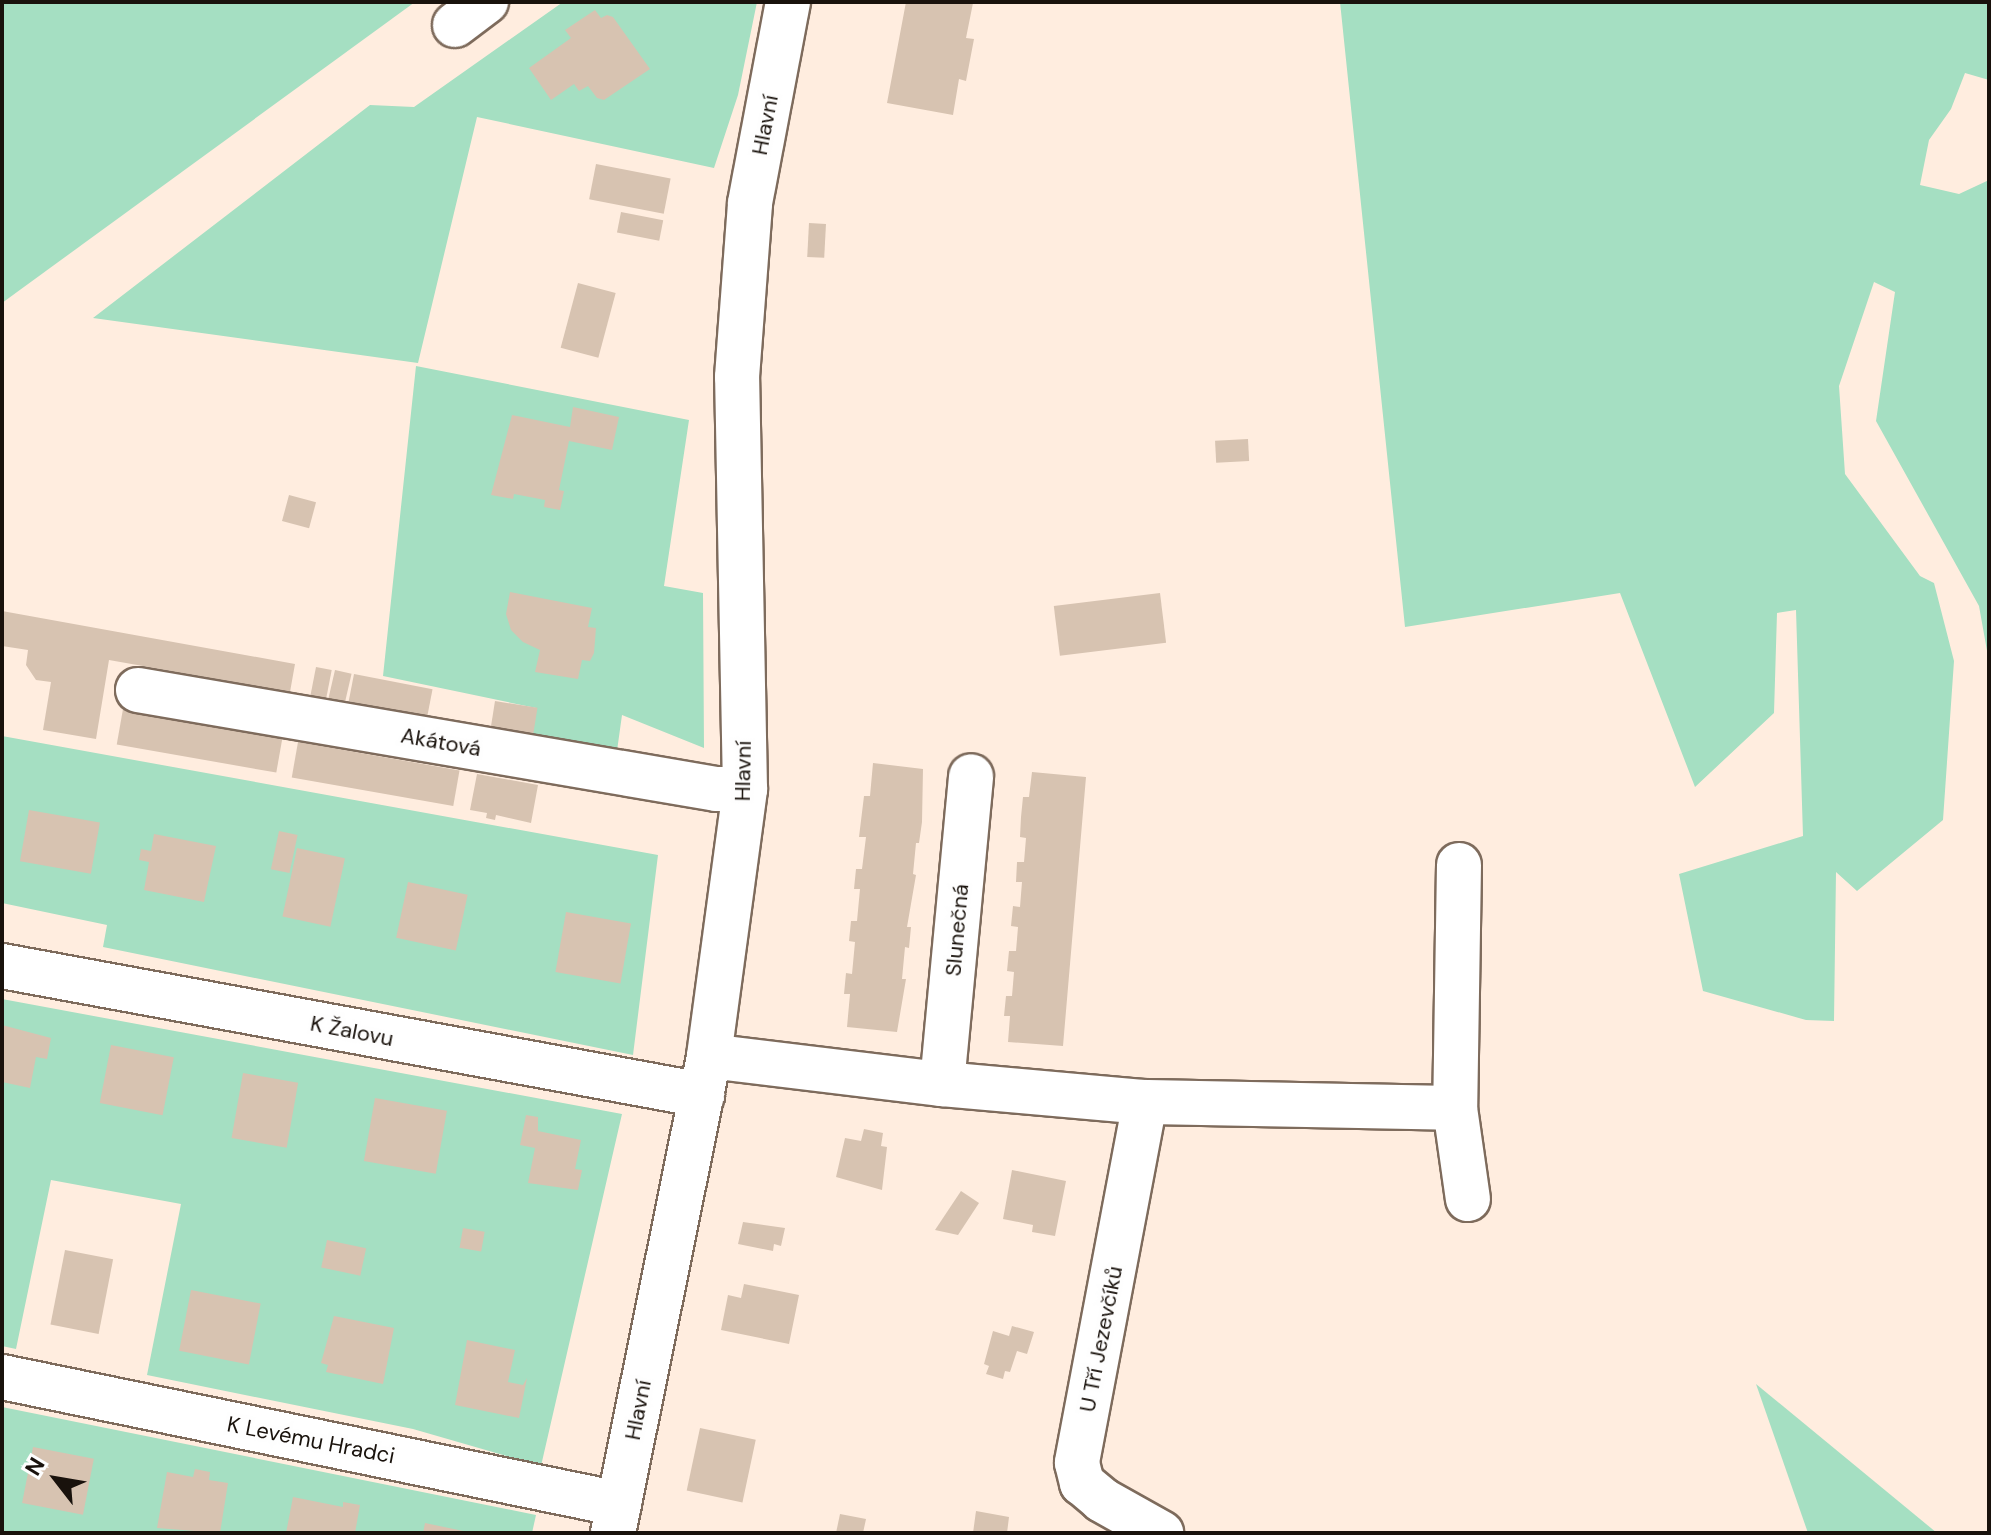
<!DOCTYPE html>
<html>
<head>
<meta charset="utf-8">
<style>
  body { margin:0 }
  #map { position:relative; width:1991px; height:1535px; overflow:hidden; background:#ffeddf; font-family:"DM Sans",sans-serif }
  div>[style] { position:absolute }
  .green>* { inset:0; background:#a5dfc2 }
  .building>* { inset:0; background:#d7c3b1; transform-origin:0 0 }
  .roads { filter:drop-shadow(2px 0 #7e6b5c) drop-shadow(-2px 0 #7e6b5c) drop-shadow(0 2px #7e6b5c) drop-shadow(0 -2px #7e6b5c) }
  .minor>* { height:44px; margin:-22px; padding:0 22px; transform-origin:22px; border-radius:22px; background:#fff }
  span { translate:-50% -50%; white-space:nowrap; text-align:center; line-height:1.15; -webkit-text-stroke:8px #fefefe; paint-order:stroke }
  .street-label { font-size:22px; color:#19120c }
  .frame { position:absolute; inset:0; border:4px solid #19120c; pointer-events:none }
  .north { position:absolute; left:16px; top:1439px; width:80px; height:80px; -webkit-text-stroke:6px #fefefe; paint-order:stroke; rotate:301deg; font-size:22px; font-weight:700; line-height:32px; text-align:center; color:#19120c }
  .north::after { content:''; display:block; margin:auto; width:28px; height:36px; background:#19120c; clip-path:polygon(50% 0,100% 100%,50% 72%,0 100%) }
</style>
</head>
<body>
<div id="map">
  <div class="green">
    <div style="clip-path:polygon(2px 2px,415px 2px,2px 303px)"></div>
    <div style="clip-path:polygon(563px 2px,757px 2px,738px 95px,714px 168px,477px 117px,418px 363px,93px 318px,370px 105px,414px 107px)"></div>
    <div style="clip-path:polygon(1340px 2px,1989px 2px,1989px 80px,1965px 73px,1951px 109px,1929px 140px,1920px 185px,1959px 194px,1989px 180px,1989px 662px,1979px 606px,1876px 421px,1895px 292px,1874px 282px,1839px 386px,1845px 474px,1920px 576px,1934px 583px,1954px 661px,1943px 820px,1857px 891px,1836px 872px,1834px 1021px,1806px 1020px,1703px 991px,1679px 874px,1803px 836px,1796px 610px,1777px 613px,1774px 713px,1695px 787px,1620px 593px,1405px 627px)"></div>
    <div style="clip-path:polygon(416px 366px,689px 420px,664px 586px,703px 593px,704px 748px,622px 715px,616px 758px,530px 743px,536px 708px,383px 676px)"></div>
    <div style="clip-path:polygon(2px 736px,658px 855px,633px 1055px,103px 947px,107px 925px,2px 903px)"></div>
    <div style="clip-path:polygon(2px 999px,622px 1114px,541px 1466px,413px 1429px,147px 1375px,181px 1204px,51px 1180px,16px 1349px,2px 1346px)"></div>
    <div style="clip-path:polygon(1756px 1384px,1937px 1533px,1808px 1533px)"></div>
    <div style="clip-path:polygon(2px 1407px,536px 1515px,532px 1533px,2px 1533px)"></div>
  </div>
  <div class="building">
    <div style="clip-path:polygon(906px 2px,973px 3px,966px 38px,974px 39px,966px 81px,959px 79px,953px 115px,887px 103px)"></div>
    <div style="clip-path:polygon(595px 10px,601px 18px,607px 15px,613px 17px,650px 69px,604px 100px,597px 98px,588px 86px,579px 91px,574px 84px,551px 100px,529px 68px,571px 38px,565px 30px)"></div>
    <div style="left:596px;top:164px;width:76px;height:36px;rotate:11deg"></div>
    <div style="left:621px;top:212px;width:43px;height:21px;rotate:11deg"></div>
    <div style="left:809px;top:223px;width:17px;height:34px;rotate:3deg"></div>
    <div style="left:578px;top:283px;width:39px;height:67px;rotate:15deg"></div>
    <div style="clip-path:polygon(573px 407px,619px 417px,612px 450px,569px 441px,559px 490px,564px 491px,560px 510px,544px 507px,545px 500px,514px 494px,513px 499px,491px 495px,512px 415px,570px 427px)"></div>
    <div style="left:1248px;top:439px;width:22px;height:33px;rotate:87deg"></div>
    <div style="left:289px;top:495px;width:28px;height:27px;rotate:15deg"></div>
    <div style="clip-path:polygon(510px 592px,592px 608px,588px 627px,596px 628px,594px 653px,590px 661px,582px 660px,578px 679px,535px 672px,540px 650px,523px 642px,511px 630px,506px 614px)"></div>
    <div style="left:1160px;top:593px;width:50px;height:107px;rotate:83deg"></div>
    <div style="clip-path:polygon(2px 611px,295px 664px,290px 692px,109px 660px,96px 739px,43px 730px,51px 682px,36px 680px,26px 665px,28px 650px,2px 646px)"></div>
    <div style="left:316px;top:667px;width:16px;height:30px;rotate:11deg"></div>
    <div style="left:335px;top:670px;width:17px;height:29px;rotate:13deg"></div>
    <div style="left:354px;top:674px;width:80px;height:28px;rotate:11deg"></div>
    <div style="left:495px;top:701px;width:43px;height:29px;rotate:9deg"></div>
    <div style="left:123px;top:709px;width:162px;height:36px;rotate:10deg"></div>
    <div style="left:298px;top:742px;width:164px;height:36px;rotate:10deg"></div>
    <div style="clip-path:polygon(873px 763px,923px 769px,922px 822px,919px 843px,916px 843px,913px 874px,916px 875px,907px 927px,911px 927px,909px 948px,905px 947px,902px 979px,906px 979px,897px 1032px,847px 1027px,850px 994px,844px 994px,846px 973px,852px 974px,855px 942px,849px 941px,851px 921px,857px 921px,860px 889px,854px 889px,856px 869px,862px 869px,866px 837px,859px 837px,864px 796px,870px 796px)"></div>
    <div style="clip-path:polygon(1032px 772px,1086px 777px,1063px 1046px,1008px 1042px,1010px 1016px,1004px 1016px,1006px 996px,1012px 996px,1014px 972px,1007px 971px,1009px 951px,1016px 951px,1018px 927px,1011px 926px,1013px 906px,1020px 907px,1022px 882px,1016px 882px,1017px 862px,1024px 862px,1026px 838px,1020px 837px,1021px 817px,1023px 797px,1029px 797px)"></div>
    <div style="clip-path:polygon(477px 774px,538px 785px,531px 823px,496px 815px,495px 820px,486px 818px,487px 813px,470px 810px)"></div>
    <div style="left:29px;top:810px;width:72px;height:52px;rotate:10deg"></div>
    <div style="left:279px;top:831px;width:19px;height:39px;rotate:12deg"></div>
    <div style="clip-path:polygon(154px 834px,216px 846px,204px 902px,144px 890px,149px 862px,139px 860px,141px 849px,151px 851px)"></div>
    <div style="left:297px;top:848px;width:49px;height:70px;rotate:12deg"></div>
    <div style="left:408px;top:882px;width:61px;height:57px;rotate:12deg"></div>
    <div style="left:566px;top:912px;width:66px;height:61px;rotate:10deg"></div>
    <div style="clip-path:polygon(2px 1025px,51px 1038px,47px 1059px,36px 1057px,30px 1088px,2px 1082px)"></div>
    <div style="left:111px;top:1045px;width:64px;height:59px;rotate:11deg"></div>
    <div style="left:243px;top:1073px;width:56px;height:66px;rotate:10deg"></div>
    <div style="left:375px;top:1098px;width:73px;height:64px;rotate:10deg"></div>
    <div style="clip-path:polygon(526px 1115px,538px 1117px,538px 1131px,581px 1140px,575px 1169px,582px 1170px,578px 1190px,528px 1183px,535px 1148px,520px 1145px)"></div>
    <div style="clip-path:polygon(864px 1129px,883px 1133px,881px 1146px,887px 1147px,882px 1190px,836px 1177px,845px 1138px,861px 1141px)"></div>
    <div style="clip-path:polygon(1012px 1170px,1066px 1181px,1055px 1236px,1032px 1232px,1033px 1225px,1003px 1219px)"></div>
    <div style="clip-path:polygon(961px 1191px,979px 1203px,958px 1235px,935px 1230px)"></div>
    <div style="clip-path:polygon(743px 1222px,785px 1228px,781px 1246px,774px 1244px,773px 1251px,738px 1244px)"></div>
    <div style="left:463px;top:1228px;width:22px;height:20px;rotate:10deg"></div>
    <div style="left:327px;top:1240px;width:40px;height:28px;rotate:12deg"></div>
    <div style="left:65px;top:1250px;width:49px;height:76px;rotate:11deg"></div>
    <div style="clip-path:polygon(744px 1284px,799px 1295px,789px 1344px,721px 1330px,728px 1295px,741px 1298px)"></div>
    <div style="left:191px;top:1290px;width:71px;height:62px;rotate:11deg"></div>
    <div style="clip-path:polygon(334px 1316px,394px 1328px,383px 1384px,326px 1372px,328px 1365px,321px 1363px)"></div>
    <div style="clip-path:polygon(1012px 1326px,1034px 1332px,1027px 1354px,1017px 1351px,1010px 1372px,1005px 1371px,1003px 1379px,986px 1374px,989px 1366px,984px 1364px,993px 1331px,1009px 1336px)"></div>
    <div style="clip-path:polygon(467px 1340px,515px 1350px,508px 1382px,523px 1385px,527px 1378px,519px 1418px,455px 1405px)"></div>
    <div style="left:700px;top:1428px;width:57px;height:64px;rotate:12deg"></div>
    <div style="left:33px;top:1447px;width:62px;height:57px;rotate:11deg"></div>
    <div style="clip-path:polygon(195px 1469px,210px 1472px,209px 1480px,228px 1483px,220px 1533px,157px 1528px,167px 1472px,193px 1477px)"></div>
    <div style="clip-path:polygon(293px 1497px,343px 1507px,343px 1502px,360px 1505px,355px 1533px,286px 1533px)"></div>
    <div style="clip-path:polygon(976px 1511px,1009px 1517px,1007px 1533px,973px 1533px)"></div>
    <div style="clip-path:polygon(840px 1514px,866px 1519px,863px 1533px,836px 1533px)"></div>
    <div style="clip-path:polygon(425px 1523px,468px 1532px,468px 1533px,423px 1533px)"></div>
  </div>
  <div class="roads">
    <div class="minor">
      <div style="left:455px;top:25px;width:39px;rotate:-37deg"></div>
      <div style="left:138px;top:690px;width:586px;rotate:9.72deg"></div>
      <div style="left:716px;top:789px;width:29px"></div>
      <div style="left:1459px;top:865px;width:243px;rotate:90.9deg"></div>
      <div style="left:1455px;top:1108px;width:92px;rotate:81.9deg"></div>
      <div style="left:2px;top:966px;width:712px;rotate:10.44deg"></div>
      <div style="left:709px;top:1056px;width:235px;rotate:6.9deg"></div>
      <div style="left:942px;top:1084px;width:204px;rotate:5.1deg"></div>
      <div style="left:1145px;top:1102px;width:310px;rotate:1.1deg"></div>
      <div style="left:942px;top:1084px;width:309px;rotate:-84.6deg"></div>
      <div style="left:1145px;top:1102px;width:367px;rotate:100.7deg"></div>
      <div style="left:1077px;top:1463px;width:21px;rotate:76deg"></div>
      <div style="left:1082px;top:1483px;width:26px;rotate:40deg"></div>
      <div style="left:1102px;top:1500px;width:68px;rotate:29.2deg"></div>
      <div style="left:2px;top:1377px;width:630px;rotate:11.63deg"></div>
      <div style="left:613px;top:1533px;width:487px;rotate:-78.6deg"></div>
      <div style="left:709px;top:1056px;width:269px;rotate:-82.3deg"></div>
      <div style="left:745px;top:789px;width:412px;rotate:-91.1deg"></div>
      <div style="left:737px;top:377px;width:174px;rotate:-85.7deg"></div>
      <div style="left:750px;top:203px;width:205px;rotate:-79.3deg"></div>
    </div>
  </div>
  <div class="street-label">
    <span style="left:765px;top:125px;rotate:-79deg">Hlavní</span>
    <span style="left:441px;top:742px;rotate:10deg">Akátová</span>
    <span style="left:743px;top:771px;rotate:-89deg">Hlavní</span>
    <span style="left:957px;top:930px;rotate:-85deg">Slunečná</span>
    <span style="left:352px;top:1031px;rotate:11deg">K Žalovu</span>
    <span style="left:1101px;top:1339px;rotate:-79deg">U Tří Jezevčíků</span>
    <span style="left:638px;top:1410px;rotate:-79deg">Hlavní</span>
    <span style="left:311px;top:1440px;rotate:11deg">K Levému Hradci</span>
  </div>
  <div class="frame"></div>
  <div class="north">N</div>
</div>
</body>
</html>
